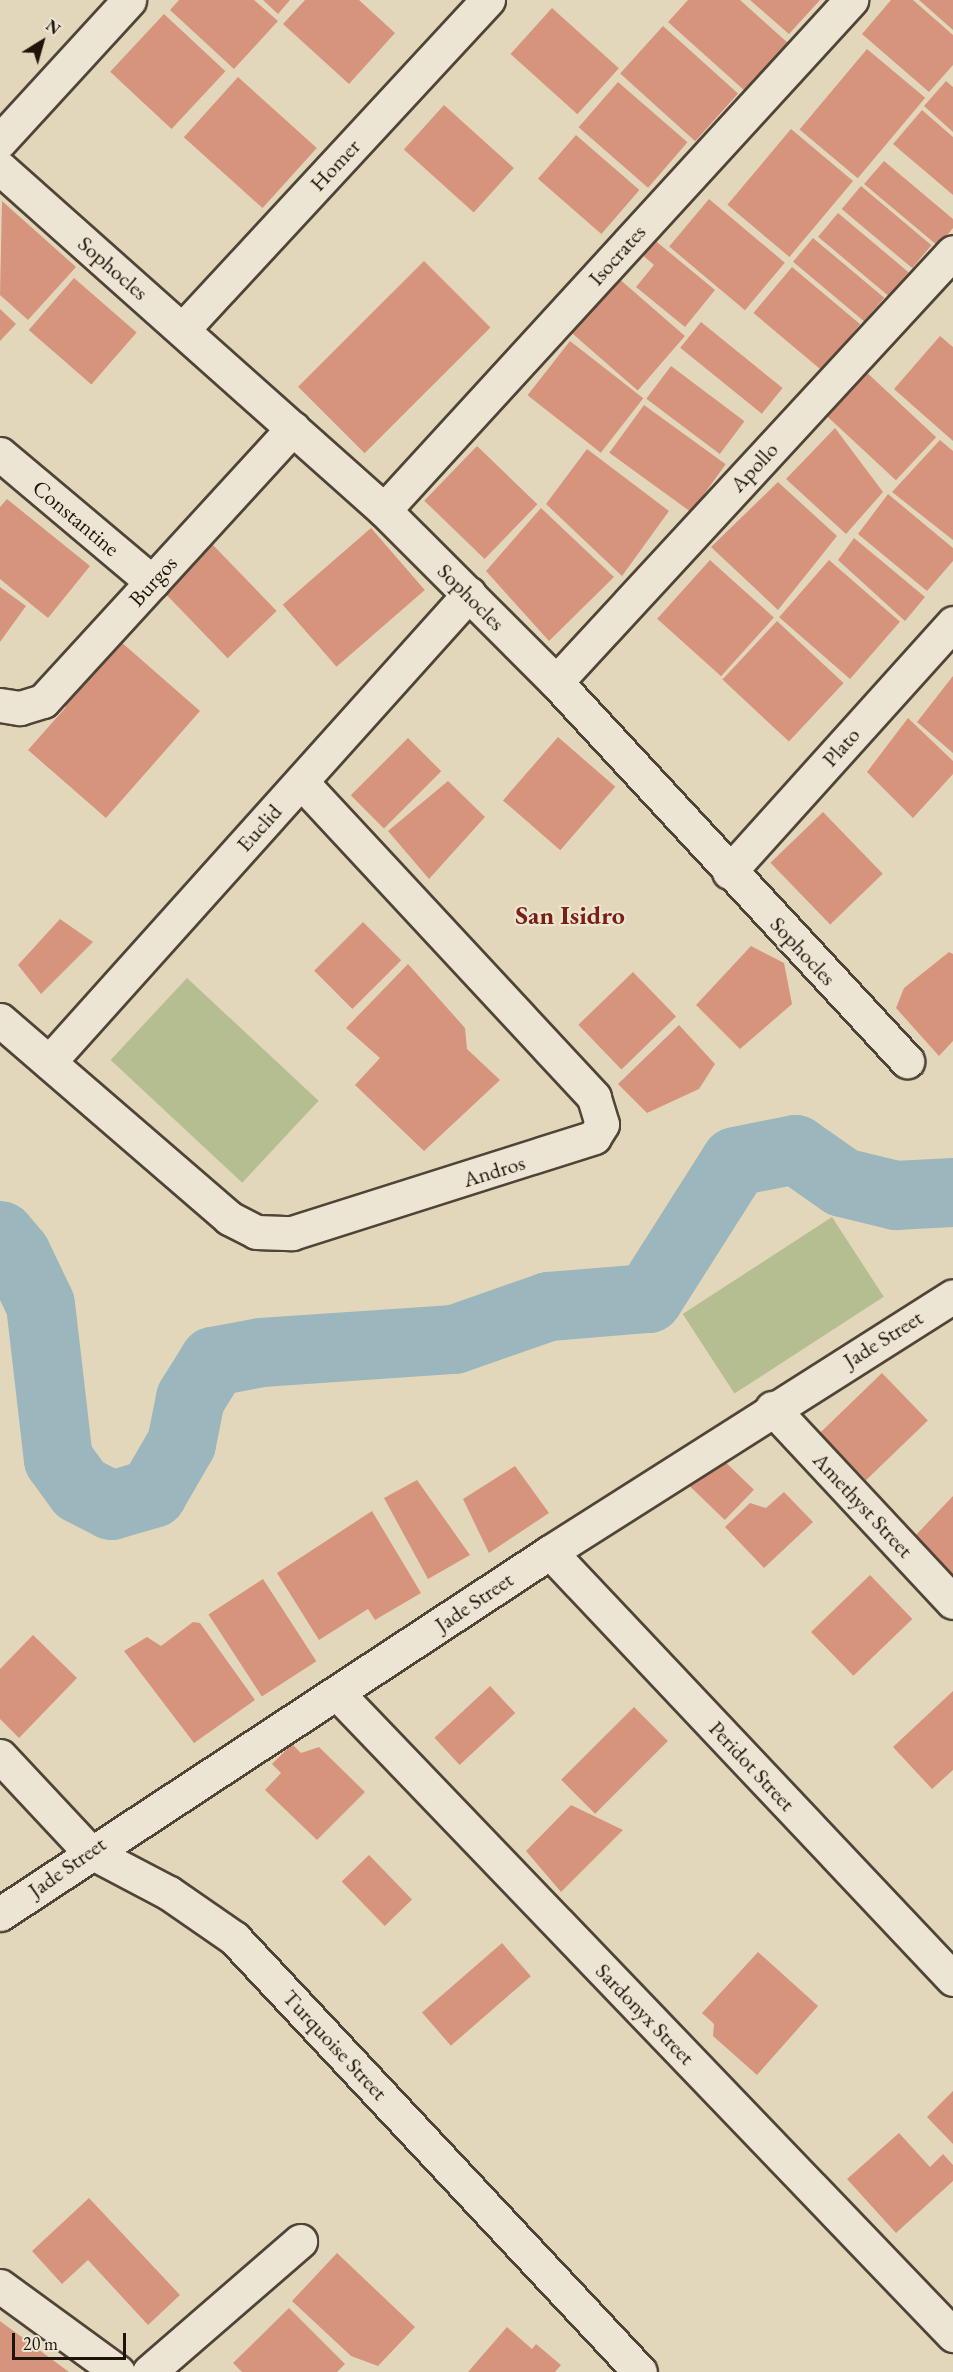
<!DOCTYPE html>
<html>
<head>
<meta charset="utf-8">
<style>
  body { margin:0 }
  #map { position:relative; width:953px; height:2372px; overflow:hidden; background:#e3d7bb; font-family:"EB Garamond",serif }
  div>[style] { position:absolute }
  .green>* { inset:0; background:#b5be90; transform-origin:0 0 }
  .river>* { height:69px; margin:-34.5px; padding:0 34.5px; transform-origin:34.5px; border-radius:34.5px; background:#9bb6bc }
  .building>* { inset:0; background:#d7947c; transform-origin:0 0 }
  .roads { filter:drop-shadow(2px 0 #504437) drop-shadow(-2px 0 #504437) drop-shadow(0 2px #504437) drop-shadow(0 -2px #504437) }
  .minor>* { height:33px; margin:-16.5px; padding:0 16.5px; transform-origin:16.5px; border-radius:16.5px; background:#ede5d3 }
  span { translate:-50% -50%; white-space:nowrap; text-align:center; line-height:1.15; -webkit-text-stroke:4.5px #ede5d3; paint-order:stroke }
  .street-label { font-size:22px; color:#1f130b }
  .quarter-label { font-size:26px; color:#7a1f14; font-weight:700 }
  .north { position:absolute; left:12px; top:12px; width:60px; height:60px; -webkit-text-stroke:4px #ede5d3; paint-order:stroke; rotate:37deg; font-size:16px; font-weight:700; line-height:24px; text-align:center; color:#1f130b }
  .north::after { content:''; display:block; margin:auto; width:21px; height:27px; background:#1f130b; clip-path:polygon(50% 0,100% 100%,50% 72%,0 100%) }
  .scale { position:absolute; left:12px; top:2333px; width:114px; height:27px; box-sizing:border-box; border:3px solid #1f130b; border-top:0; padding-left:8px; font-size:18px; line-height:21px; white-space:nowrap; color:#1f130b; -webkit-text-stroke:4px #ede5d3; paint-order:stroke }
</style>
</head>
<body>
<div id="map">
  <div class="green">
    <div style="left:187px;top:978px;width:180px;height:112px;rotate:43deg"></div>
    <div style="left:832px;top:1217px;width:95px;height:178px;rotate:57deg"></div>
  </div>
  <div class="river">
    <div style="left:0;top:1235px;width:25px;rotate:50deg"></div>
    <div style="left:16px;top:1254px;width:55px;rotate:64.4deg"></div>
    <div style="left:40px;top:1304px;width:156px;rotate:83.4deg"></div>
    <div style="left:58px;top:1459px;width:37px;rotate:54deg"></div>
    <div style="left:80px;top:1489px;width:35px;rotate:27deg"></div>
    <div style="left:111px;top:1505px;width:43px;rotate:-16.3deg"></div>
    <div style="left:152px;top:1493px;width:58px;rotate:-59.9deg"></div>
    <div style="left:181px;top:1443px;width:46px;rotate:-78.7deg"></div>
    <div style="left:190px;top:1398px;width:44px;rotate:-58.1deg"></div>
    <div style="left:213px;top:1361px;width:49px;rotate:-10.6deg"></div>
    <div style="left:261px;top:1352px;width:193px;rotate:-3.9deg"></div>
    <div style="left:454px;top:1339px;width:100px;rotate:-19.3deg"></div>
    <div style="left:548px;top:1306px;width:100px;rotate:-4.6deg"></div>
    <div style="left:648px;top:1298px;width:162px;rotate:-57.6deg"></div>
    <div style="left:735px;top:1161px;width:61px;rotate:-11.3deg"></div>
    <div style="left:795px;top:1149px;width:57px;rotate:35.1deg"></div>
    <div style="left:842px;top:1182px;width:55px;rotate:13.8deg"></div>
    <div style="left:895px;top:1195px;width:58px;rotate:-3deg"></div>
  </div>
  <div class="building">
    <div style="clip-path:polygon(179px 0,254px 0,278px 21px,234px 69px,170px 10px)"></div>
    <div style="clip-path:polygon(263px 0,290px 0,278px 14px)"></div>
    <div style="clip-path:polygon(305px 0,359px 0,395px 33px,349px 84px,283px 24px)"></div>
    <div style="clip-path:polygon(688px 0,740px 0,788px 43px,745px 91px,668px 22px)"></div>
    <div style="clip-path:polygon(750px 0,820px 0,789px 34px)"></div>
    <div style="clip-path:polygon(891px 0,913px 0,953px 35px,953px 65px,929px 92px,862px 34px)"></div>
    <div style="clip-path:polygon(919px 0,953px 0,953px 30px)"></div>
    <div style="left:552px;top:8px;width:90px;height:62px;rotate:42deg"></div>
    <div style="left:164px;top:14px;width:84px;height:79px;rotate:43deg"></div>
    <div style="left:663px;top:26px;width:101px;height:64px;rotate:42deg"></div>
    <div style="left:867px;top:49px;width:76px;height:105px;rotate:40deg"></div>
    <div style="left:238px;top:77px;width:106px;height:81px;rotate:42deg"></div>
    <div style="clip-path:polygon(946px 81px,953px 87px,953px 132px,924px 106px)"></div>
    <div style="left:618px;top:82px;width:92px;height:60px;rotate:41deg"></div>
    <div style="left:444px;top:105px;width:94px;height:60px;rotate:42deg"></div>
    <div style="clip-path:polygon(922px 110px,953px 137px,953px 195px,893px 144px)"></div>
    <div style="left:791px;top:129px;width:81px;height:99px;rotate:40deg"></div>
    <div style="left:576px;top:135px;width:84px;height:58px;rotate:41deg"></div>
    <div style="clip-path:polygon(884px 161px,953px 219px,953px 228px,938px 246px,864px 184px)"></div>
    <div style="left:861px;top:186px;width:92px;height:30px;rotate:40deg"></div>
    <div style="left:709px;top:199px;width:99px;height:62px;rotate:40deg"></div>
    <div style="clip-path:polygon(2px 201px,76px 267px,28px 320px,0 295px)"></div>
    <div style="left:838px;top:213px;width:92px;height:31px;rotate:40deg"></div>
    <div style="clip-path:polygon(652px 238px,715px 290px,685px 327px,636px 287px,654px 265px,640px 253px)"></div>
    <div style="left:813px;top:238px;width:93px;height:31px;rotate:40deg"></div>
    <div style="left:424px;top:261px;width:94px;height:178px;rotate:45deg"></div>
    <div style="left:792px;top:267px;width:89px;height:60px;rotate:40deg"></div>
    <div style="left:617px;top:277px;width:90px;height:72px;rotate:41deg"></div>
    <div style="left:74px;top:278px;width:83px;height:69px;rotate:41deg"></div>
    <div style="clip-path:polygon(0 309px,16px 324px,0 341px)"></div>
    <div style="left:701px;top:322px;width:105px;height:33px;rotate:39deg"></div>
    <div style="clip-path:polygon(940px 336px,953px 347px,953px 441px,894px 389px)"></div>
    <div style="left:570px;top:341px;width:93px;height:69px;rotate:38deg"></div>
    <div style="left:671px;top:366px;width:92px;height:41px;rotate:37deg"></div>
    <div style="left:863px;top:369px;width:100px;height:59px;rotate:43deg"></div>
    <div style="left:644px;top:405px;width:101px;height:59px;rotate:36deg"></div>
    <div style="clip-path:polygon(835px 428px,883px 492px,846px 534px,786px 479px)"></div>
    <div style="clip-path:polygon(940px 440px,953px 451px,953px 540px,892px 492px)"></div>
    <div style="left:477px;top:446px;width:84px;height:76px;rotate:44deg"></div>
    <div style="clip-path:polygon(587px 449px,669px 511px,622px 576px,546px 504px)"></div>
    <div style="clip-path:polygon(778px 482px,837px 536px,778px 610px,711px 547px)"></div>
    <div style="clip-path:polygon(888px 494px,953px 548px,953px 561px,927px 591px,858px 534px)"></div>
    <div style="clip-path:polygon(7px 499px,90px 566px,48px 618px,0 579px,0 507px)"></div>
    <div style="clip-path:polygon(541px 508px,614px 577px,549px 641px,486px 571px)"></div>
    <div style="left:371px;top:528px;width:82px;height:117px;rotate:49deg"></div>
    <div style="clip-path:polygon(854px 538px,925px 597px,905px 621px,838px 560px)"></div>
    <div style="left:212px;top:544px;width:93px;height:68px;rotate:46deg"></div>
    <div style="left:710px;top:560px;width:86px;height:79px;rotate:42deg"></div>
    <div style="left:829px;top:560px;width:94px;height:76px;rotate:41deg"></div>
    <div style="clip-path:polygon(0 587px,26px 606px,0 642px)"></div>
    <div style="left:777px;top:621px;width:91px;height:80px;rotate:43deg"></div>
    <div style="clip-path:polygon(112px 634px,200px 711px,106px 818px,28px 750px,66px 707px,56px 698px)"></div>
    <div style="clip-path:polygon(953px 676px,953px 753px,917px 722px)"></div>
    <div style="clip-path:polygon(908px 718px,953px 761px,953px 774px,913px 818px,867px 772px)"></div>
    <div style="left:558px;top:737px;width:76px;height:84px;rotate:41deg"></div>
    <div style="left:408px;top:738px;width:47px;height:81px;rotate:45deg"></div>
    <div style="clip-path:polygon(448px 781px,485px 817px,429px 879px,388px 831px)"></div>
    <div style="left:823px;top:812px;width:86px;height:73px;rotate:46deg"></div>
    <div style="clip-path:polygon(60px 919px,93px 942px,41px 994px,18px 965px)"></div>
    <div style="left:363px;top:922px;width:54px;height:69px;rotate:45deg"></div>
    <div style="clip-path:polygon(751px 946px,784px 963px,792px 1004px,740px 1049px,696px 1005px)"></div>
    <div style="clip-path:polygon(949px 952px,953px 954px,953px 1041px,939px 1056px,896px 1008px,904px 988px)"></div>
    <div style="clip-path:polygon(408px 964px,465px 1028px,467px 1049px,500px 1080px,424px 1151px,355px 1085px,380px 1058px,346px 1028px)"></div>
    <div style="left:633px;top:972px;width:62px;height:76px;rotate:46deg"></div>
    <div style="clip-path:polygon(679px 1025px,715px 1064px,699px 1089px,647px 1113px,618px 1084px)"></div>
    <div style="left:882px;top:1373px;width:66px;height:86px;rotate:46deg"></div>
    <div style="left:718px;top:1455px;width:50px;height:42px;rotate:44deg"></div>
    <div style="clip-path:polygon(515px 1466px,549px 1513px,489px 1553px,463px 1499px)"></div>
    <div style="clip-path:polygon(417px 1480px,470px 1555px,428px 1579px,384px 1498px)"></div>
    <div style="clip-path:polygon(784px 1492px,813px 1522px,764px 1568px,725px 1527px,750px 1503px,766px 1508px)"></div>
    <div style="clip-path:polygon(953px 1496px,953px 1574px,914px 1537px)"></div>
    <div style="clip-path:polygon(372px 1511px,421px 1593px,375px 1620px,368px 1609px,319px 1640px,277px 1573px)"></div>
    <div style="left:870px;top:1575px;width:61px;height:82px;rotate:46deg"></div>
    <div style="left:263px;top:1579px;width:98px;height:65px;rotate:57deg"></div>
    <div style="clip-path:polygon(193px 1622px,200px 1623px,255px 1700px,194px 1743px,124px 1651px,147px 1637px,161px 1646px)"></div>
    <div style="clip-path:polygon(33px 1635px,77px 1678px,19px 1738px,0 1719px,0 1669px)"></div>
    <div style="left:490px;top:1686px;width:37px;height:76px;rotate:47deg"></div>
    <div style="clip-path:polygon(953px 1691px,953px 1770px,932px 1789px,893px 1747px)"></div>
    <div style="left:634px;top:1707px;width:48px;height:103px;rotate:45deg"></div>
    <div style="clip-path:polygon(292px 1744px,301px 1753px,319px 1747px,365px 1792px,317px 1840px,265px 1790px,281px 1773px,272px 1764px)"></div>
    <div style="clip-path:polygon(571px 1805px,623px 1830px,561px 1892px,526px 1851px)"></div>
    <div style="left:369px;top:1855px;width:62px;height:38px;rotate:46deg"></div>
    <div style="left:502px;top:1943px;width:44px;height:106px;rotate:49deg"></div>
    <div style="clip-path:polygon(758px 1952px,818px 2006px,757px 2075px,713px 2036px,714px 2024px,702px 2013px)"></div>
    <div style="clip-path:polygon(953px 2091px,953px 2144px,927px 2117px)"></div>
    <div style="clip-path:polygon(899px 2133px,930px 2167px,943px 2154px,953px 2165px,953px 2181px,896px 2233px,847px 2179px)"></div>
    <div style="clip-path:polygon(89px 2198px,180px 2295px,148px 2325px,88px 2260px,62px 2284px,32px 2251px)"></div>
    <div style="clip-path:polygon(337px 2253px,415px 2327px,378px 2366px,351px 2356px,292px 2301px)"></div>
    <div style="clip-path:polygon(289px 2308px,345px 2364px,337px 2372px,242px 2372px,233px 2363px)"></div>
    <div style="clip-path:polygon(0 2321px,69px 2372px,0 2372px)"></div>
    <div style="clip-path:polygon(507px 2327px,532px 2349px,536px 2344px,561px 2365px,555px 2372px,468px 2372px)"></div>
  </div>
  <div class="roads">
    <div class="minor">
      <div style="left:0;top:141px;width:191px;rotate:-47.5deg"></div>
      <div style="left:0;top:168px;width:514px;rotate:41.69deg"></div>
      <div style="left:384px;top:510px;width:243px;rotate:45deg"></div>
      <div style="left:556px;top:682px;width:517px;rotate:47.2deg"></div>
      <div style="left:183px;top:329px;width:449px;rotate:-47.2deg"></div>
      <div style="left:0;top:454px;width:199px;rotate:40.1deg"></div>
      <div style="left:384px;top:510px;width:692px;rotate:-47.52deg"></div>
      <div style="left:556px;top:682px;width:585px;rotate:-47.29deg"></div>
      <div style="left:0;top:705px;width:20px;rotate:9deg"></div>
      <div style="left:20px;top:708px;width:24px;rotate:-17deg"></div>
      <div style="left:43px;top:701px;width:370px;rotate:-47.5deg"></div>
      <div style="left:729px;top:872px;width:335px;rotate:-48deg"></div>
      <div style="left:0;top:1020px;width:303px;rotate:40.8deg"></div>
      <div style="left:229px;top:1218px;width:30px;rotate:27deg"></div>
      <div style="left:256px;top:1232px;width:36px;rotate:2deg"></div>
      <div style="left:292px;top:1233px;width:317px;rotate:-17.6deg"></div>
      <div style="left:594px;top:1137px;width:15px;rotate:-58deg"></div>
      <div style="left:602px;top:1124px;width:28px;rotate:-107deg"></div>
      <div style="left:594px;top:1097px;width:430px;rotate:-132.9deg"></div>
      <div style="left:49px;top:1062px;width:629px;rotate:-48.09deg"></div>
      <div style="left:772px;top:1408px;width:265px;rotate:47deg"></div>
      <div style="left:550px;top:1552px;width:587px;rotate:46.66deg"></div>
      <div style="left:337px;top:1693px;width:890px;rotate:46.18deg"></div>
      <div style="left:0;top:1756px;width:130px;rotate:46.9deg"></div>
      <div style="left:89px;top:1851px;width:90px;rotate:27.7deg"></div>
      <div style="left:169px;top:1893px;width:79px;rotate:34.7deg"></div>
      <div style="left:234px;top:1938px;width:594px;rotate:46.91deg"></div>
      <div style="left:0;top:1914px;width:658px;rotate:-33.35deg"></div>
      <div style="left:550px;top:1552px;width:477px;rotate:-32.4deg"></div>
      <div style="left:0;top:2286px;width:146px;rotate:36.1deg"></div>
      <div style="left:149px;top:2372px;width:200px;rotate:-40.9deg"></div>
    </div>
  </div>
  <div class="street-label">
    <span style="left:335px;top:165px;rotate:-47deg">Homer</span>
    <span style="left:617px;top:255px;rotate:-48deg">Isocrates</span>
    <span style="left:113px;top:268px;rotate:41deg">Sophocles</span>
    <span style="left:754px;top:467px;rotate:-47deg">Apollo</span>
    <span style="left:76px;top:518px;rotate:40deg">Constantine</span>
    <span style="left:153px;top:581px;rotate:-48deg">Burgos</span>
    <span style="left:471px;top:597px;rotate:45deg">Sophocles</span>
    <span style="left:841px;top:747px;rotate:-48deg">Plato</span>
    <span style="left:259px;top:828px;rotate:-48deg">Euclid</span>
    <span style="left:803px;top:951px;rotate:47deg">Sophocles</span>
    <span style="left:494px;top:1171px;rotate:-17deg">Andros</span>
    <span style="left:883px;top:1339px;rotate:-32deg">Jade Street</span>
    <span style="left:863px;top:1505px;rotate:47deg">Amethyst Street</span>
    <span style="left:474px;top:1602px;rotate:-34deg">Jade Street</span>
    <span style="left:752px;top:1766px;rotate:47deg">Peridot Street</span>
    <span style="left:67px;top:1867px;rotate:-35deg">Jade Street</span>
    <span style="left:645px;top:2014px;rotate:46deg">Sardonyx Street</span>
    <span style="left:335px;top:2045px;rotate:47deg">Turquoise Street</span>
  </div>
  <div class="quarter-label">
    <span style="left:570px;top:916px">San Isidro</span>
  </div>
  <div class="north">N</div>
  <div class="scale">20 m</div>
</div>
</body>
</html>
